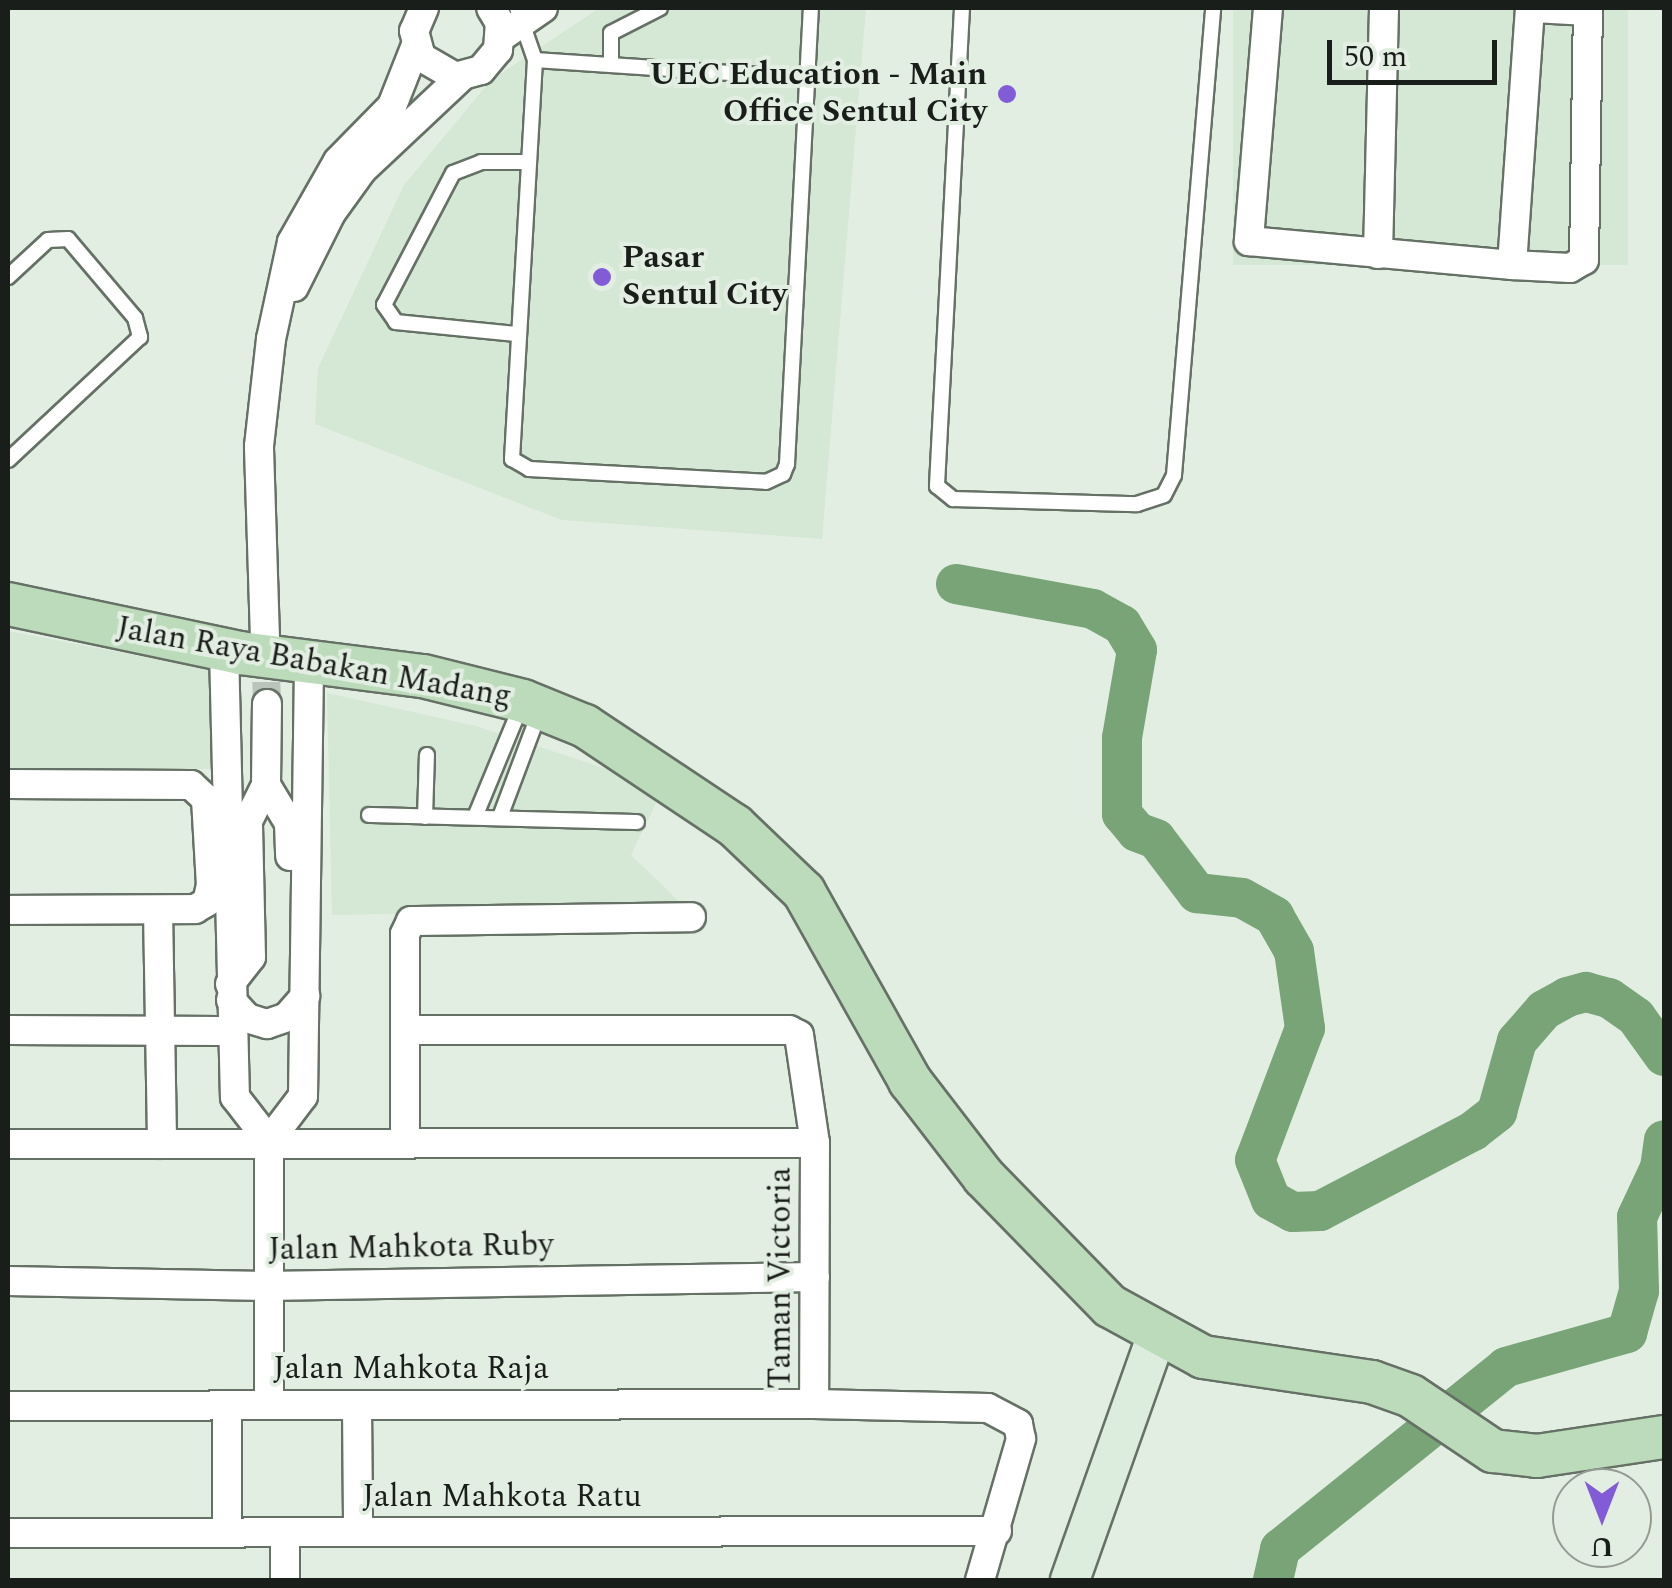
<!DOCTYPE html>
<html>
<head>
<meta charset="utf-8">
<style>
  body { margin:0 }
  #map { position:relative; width:1672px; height:1588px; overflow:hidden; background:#e3eee2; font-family:Spectral,serif }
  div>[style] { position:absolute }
  .built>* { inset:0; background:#d5e7d5; transform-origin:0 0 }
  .river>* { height:40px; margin:-20px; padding:0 20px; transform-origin:20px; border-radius:20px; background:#78a477 }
  .street-tunnel>* { height:28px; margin-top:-14px; transform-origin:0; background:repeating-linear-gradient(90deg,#bbc4ba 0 28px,transparent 0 42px) }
  .roads { filter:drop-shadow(2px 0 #667166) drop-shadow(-2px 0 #667166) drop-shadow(0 2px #667166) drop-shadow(0 -2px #667166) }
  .lane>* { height:14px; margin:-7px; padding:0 7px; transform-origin:7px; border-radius:7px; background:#fff }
  .street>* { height:28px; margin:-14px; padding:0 14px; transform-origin:14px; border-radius:14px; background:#fff }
  .secondary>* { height:38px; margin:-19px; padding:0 19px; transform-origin:19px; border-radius:19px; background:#ddeddd }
  .primary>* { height:42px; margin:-21px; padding:0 21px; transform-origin:21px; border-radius:21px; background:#bcdbbb }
  .dots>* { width:28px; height:28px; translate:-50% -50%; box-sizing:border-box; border:5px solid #e3eee2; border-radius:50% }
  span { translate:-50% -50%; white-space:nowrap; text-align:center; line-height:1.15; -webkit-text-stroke:8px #e3eee2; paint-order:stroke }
  .poi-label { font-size:32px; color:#1a1e1a; font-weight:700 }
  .right { translate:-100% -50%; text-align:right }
  .left { translate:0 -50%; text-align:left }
  .street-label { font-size:32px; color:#1a1e1a }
  .frame { position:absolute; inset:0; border:10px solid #1a1e1a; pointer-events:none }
  .north { position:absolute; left:1552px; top:1468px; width:100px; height:100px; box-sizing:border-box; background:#e3eee2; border:2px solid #939b92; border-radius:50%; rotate:180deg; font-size:28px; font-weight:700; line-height:40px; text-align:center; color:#1a1e1a }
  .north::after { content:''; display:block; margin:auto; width:35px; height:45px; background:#815cd6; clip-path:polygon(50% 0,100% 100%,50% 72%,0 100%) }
  .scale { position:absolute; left:1327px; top:40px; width:170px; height:45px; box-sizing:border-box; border:5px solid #1a1e1a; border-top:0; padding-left:12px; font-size:30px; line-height:35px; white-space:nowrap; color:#1a1e1a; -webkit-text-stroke:8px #e3eee2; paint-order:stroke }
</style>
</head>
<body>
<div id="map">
  <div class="built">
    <div style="clip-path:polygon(599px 8px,866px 8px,822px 539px,562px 520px,315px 424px,318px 368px,404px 185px,490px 81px)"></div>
    <div style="left:1233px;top:8px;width:395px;height:257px"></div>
    <div style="clip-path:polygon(8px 631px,213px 670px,214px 769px,8px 768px)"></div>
    <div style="clip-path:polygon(327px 693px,476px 726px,613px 771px,658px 799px,631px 855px,686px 908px,332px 915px)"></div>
  </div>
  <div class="river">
    <div style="left:956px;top:584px;width:139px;rotate:10.3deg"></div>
    <div style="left:1093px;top:609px;width:33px;rotate:29deg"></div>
    <div style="left:1122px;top:625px;width:29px;rotate:59deg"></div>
    <div style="left:1137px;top:650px;width:89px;rotate:99.7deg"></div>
    <div style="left:1122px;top:738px;width:76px;rotate:90deg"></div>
    <div style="left:1122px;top:814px;width:23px;rotate:50deg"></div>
    <div style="left:1137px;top:832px;width:20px;rotate:20deg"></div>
    <div style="left:1156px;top:839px;width:68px;rotate:52.8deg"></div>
    <div style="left:1197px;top:893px;width:45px;rotate:6.3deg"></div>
    <div style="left:1242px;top:898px;width:37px;rotate:29deg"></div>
    <div style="left:1274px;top:916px;width:40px;rotate:60.3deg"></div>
    <div style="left:1294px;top:951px;width:78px;rotate:81.9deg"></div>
    <div style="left:1305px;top:1028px;width:141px;rotate:110.7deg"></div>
    <div style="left:1255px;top:1160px;width:43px;rotate:68.2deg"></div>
    <div style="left:1271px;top:1200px;width:25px;rotate:29deg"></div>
    <div style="left:1293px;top:1212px;width:27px;rotate:-2deg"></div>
    <div style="left:1320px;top:1211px;width:173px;rotate:-27.6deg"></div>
    <div style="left:1473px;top:1131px;width:31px;rotate:-38deg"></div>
    <div style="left:1497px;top:1112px;width:74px;rotate:-74.3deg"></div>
    <div style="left:1517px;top:1041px;width:41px;rotate:-48.9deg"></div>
    <div style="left:1544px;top:1010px;width:26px;rotate:-29deg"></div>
    <div style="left:1567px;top:997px;width:20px;rotate:-15deg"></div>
    <div style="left:1586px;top:992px;width:24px;rotate:15deg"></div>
    <div style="left:1609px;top:998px;width:33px;rotate:35deg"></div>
    <div style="left:1636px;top:1017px;width:48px;rotate:54.3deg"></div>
    <div style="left:1273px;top:1580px;width:32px;rotate:-77deg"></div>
    <div style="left:1280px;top:1549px;width:290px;rotate:-38.8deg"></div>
    <div style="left:1506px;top:1367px;width:126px;rotate:-15.7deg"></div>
    <div style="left:1627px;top:1333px;width:44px;rotate:-74.1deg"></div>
    <div style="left:1639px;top:1291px;width:74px;rotate:-91.5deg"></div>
    <div style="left:1637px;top:1217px;width:54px;rotate:-64.9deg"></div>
    <div style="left:1660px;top:1168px;width:28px;rotate:-82deg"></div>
  </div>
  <div class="street-tunnel">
    <div style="left:265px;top:640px;width:64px;rotate:88.2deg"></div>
  </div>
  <div class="roads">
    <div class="lane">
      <div style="left:517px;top:8px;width:55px;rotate:70.9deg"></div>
      <div style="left:535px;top:60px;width:400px;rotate:93.3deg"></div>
      <div style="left:512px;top:459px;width:20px;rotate:30deg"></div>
      <div style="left:529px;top:469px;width:237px;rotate:3.1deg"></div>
      <div style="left:766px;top:482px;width:19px;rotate:-25deg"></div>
      <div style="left:783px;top:474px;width:11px;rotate:-68deg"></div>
      <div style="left:787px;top:464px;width:457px;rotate:-87deg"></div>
      <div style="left:962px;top:8px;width:479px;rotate:93deg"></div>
      <div style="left:937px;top:486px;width:21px;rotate:39deg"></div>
      <div style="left:953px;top:499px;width:184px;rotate:1.6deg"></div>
      <div style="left:1137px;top:504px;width:28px;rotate:-18deg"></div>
      <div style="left:1164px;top:495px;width:22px;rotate:-63deg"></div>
      <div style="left:1174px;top:475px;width:469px;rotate:-85.2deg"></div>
      <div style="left:535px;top:60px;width:274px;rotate:3.8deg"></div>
      <div style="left:611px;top:63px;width:30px;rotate:-90deg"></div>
      <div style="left:611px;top:33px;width:55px;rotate:-27deg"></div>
      <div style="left:8px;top:277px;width:54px;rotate:-42.8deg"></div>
      <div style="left:48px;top:240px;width:20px;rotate:-3deg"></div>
      <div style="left:68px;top:239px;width:104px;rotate:49.7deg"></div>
      <div style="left:135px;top:318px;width:20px;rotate:75deg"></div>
      <div style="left:140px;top:337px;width:180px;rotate:137deg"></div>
      <div style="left:516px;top:334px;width:121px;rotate:-174.3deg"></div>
      <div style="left:396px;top:322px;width:21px;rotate:-125deg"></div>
      <div style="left:384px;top:305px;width:149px;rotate:-62.4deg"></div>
      <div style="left:453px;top:173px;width:30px;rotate:-21deg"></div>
      <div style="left:481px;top:162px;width:47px"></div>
      <div style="left:369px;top:815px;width:268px;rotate:1.5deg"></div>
      <div style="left:425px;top:817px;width:62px;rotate:-88.2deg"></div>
      <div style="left:475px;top:817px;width:120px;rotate:-67.5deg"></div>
      <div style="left:500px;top:817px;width:111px;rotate:-69.4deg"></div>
    </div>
    <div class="street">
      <div style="left:424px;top:8px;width:25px;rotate:113deg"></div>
      <div style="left:414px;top:31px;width:27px;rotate:75deg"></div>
      <div style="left:421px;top:57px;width:39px;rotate:30deg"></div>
      <div style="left:455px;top:77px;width:27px;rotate:-15deg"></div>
      <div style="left:481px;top:70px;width:26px;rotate:-50deg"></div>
      <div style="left:498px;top:50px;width:27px;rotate:-86deg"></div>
      <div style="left:500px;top:23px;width:17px;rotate:-121deg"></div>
      <div style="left:1268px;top:8px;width:234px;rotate:94.7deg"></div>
      <div style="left:1249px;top:241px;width:264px;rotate:5.2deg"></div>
      <div style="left:1512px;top:265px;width:258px;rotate:-86deg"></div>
      <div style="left:1534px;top:8px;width:54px;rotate:3.2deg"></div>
      <div style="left:501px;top:37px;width:51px;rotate:-34.6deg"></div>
      <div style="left:1378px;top:254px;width:246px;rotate:-88.6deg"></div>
      <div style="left:1512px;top:265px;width:58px;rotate:3deg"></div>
      <div style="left:1570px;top:268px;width:16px;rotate:-30deg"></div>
      <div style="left:1584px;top:260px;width:252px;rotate:-89.1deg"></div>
      <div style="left:294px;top:287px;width:83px;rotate:-63.4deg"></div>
      <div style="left:331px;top:213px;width:53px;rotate:-54.2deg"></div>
      <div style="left:362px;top:170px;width:137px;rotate:-43.2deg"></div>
      <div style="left:265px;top:639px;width:193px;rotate:-91.8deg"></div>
      <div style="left:259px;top:446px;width:108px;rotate:-83.6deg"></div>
      <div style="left:271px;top:339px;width:99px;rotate:-77.8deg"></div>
      <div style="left:292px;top:242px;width:93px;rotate:-60.4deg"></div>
      <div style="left:338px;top:161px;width:77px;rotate:-45.5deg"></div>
      <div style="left:392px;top:106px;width:66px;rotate:-68.5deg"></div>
      <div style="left:224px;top:649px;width:448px;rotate:88.6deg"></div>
      <div style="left:235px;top:1097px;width:56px;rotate:52.3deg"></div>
      <div style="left:8px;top:784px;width:183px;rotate:0.3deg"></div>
      <div style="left:191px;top:785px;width:21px;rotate:43deg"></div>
      <div style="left:206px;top:799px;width:86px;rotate:86.7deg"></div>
      <div style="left:211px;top:885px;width:17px;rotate:103deg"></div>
      <div style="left:207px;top:902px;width:14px;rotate:150deg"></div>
      <div style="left:195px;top:909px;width:187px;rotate:179.7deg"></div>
      <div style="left:266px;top:785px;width:44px;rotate:58.8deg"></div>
      <div style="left:289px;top:823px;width:33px;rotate:88deg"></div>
      <div style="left:158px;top:910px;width:234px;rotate:89deg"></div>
      <div style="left:230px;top:984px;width:34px;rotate:-52deg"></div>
      <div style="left:251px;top:957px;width:136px;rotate:-91.3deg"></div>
      <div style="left:248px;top:821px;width:40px;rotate:-63.4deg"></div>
      <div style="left:266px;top:785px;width:81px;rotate:-89.3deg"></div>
      <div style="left:231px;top:1000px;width:24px;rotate:48deg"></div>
      <div style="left:247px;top:1018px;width:21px;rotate:17deg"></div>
      <div style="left:267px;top:1024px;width:21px;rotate:-19deg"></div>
      <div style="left:287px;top:1017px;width:28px;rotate:-49deg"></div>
      <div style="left:8px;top:1030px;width:213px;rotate:0.3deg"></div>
      <div style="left:405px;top:1030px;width:384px"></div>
      <div style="left:789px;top:1030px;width:11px;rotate:27deg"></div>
      <div style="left:799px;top:1035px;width:109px;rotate:81.6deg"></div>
      <div style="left:815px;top:1143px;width:261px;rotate:90.2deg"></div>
      <div style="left:814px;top:1404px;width:174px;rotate:1.3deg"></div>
      <div style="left:988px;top:1408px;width:34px;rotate:28deg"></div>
      <div style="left:1018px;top:1424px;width:15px;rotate:79deg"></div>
      <div style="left:1021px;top:1439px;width:147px;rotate:106.2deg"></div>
      <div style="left:269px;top:1141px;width:56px;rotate:-52.9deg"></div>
      <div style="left:303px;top:1096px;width:432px;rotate:-89.2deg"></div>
      <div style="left:8px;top:1144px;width:807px;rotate:-0.07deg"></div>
      <div style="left:405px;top:1144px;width:210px;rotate:-90deg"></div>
      <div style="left:405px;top:934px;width:14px;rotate:-65deg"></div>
      <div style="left:411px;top:921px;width:280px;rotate:-0.8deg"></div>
      <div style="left:8px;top:1281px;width:258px;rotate:1.1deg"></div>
      <div style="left:266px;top:1286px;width:549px;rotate:-0.94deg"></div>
      <div style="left:269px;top:1402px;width:261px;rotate:-90deg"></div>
      <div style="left:227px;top:1405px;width:128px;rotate:90deg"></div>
      <div style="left:357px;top:1405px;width:127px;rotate:89.5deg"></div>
      <div style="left:8px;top:1406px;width:806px;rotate:-0.14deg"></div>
      <div style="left:8px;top:1533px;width:989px;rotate:-0.12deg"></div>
      <div style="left:285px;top:1533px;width:47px;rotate:90deg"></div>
    </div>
    <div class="secondary">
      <div style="left:1070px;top:1580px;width:261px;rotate:-70.5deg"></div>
    </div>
    <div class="primary">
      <div style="left:8px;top:604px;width:237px;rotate:11.9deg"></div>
      <div style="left:240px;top:653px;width:184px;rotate:7.2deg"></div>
      <div style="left:423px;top:676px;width:103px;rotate:14deg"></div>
      <div style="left:523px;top:701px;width:67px;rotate:22deg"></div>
      <div style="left:585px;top:726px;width:180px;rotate:33.7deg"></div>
      <div style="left:735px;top:826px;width:95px;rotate:43.7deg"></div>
      <div style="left:804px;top:892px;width:217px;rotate:60.7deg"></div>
      <div style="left:910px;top:1081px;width:121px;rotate:52.4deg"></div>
      <div style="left:984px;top:1177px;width:180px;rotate:45.7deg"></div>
      <div style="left:1110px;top:1306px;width:106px;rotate:28.7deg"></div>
      <div style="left:1203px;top:1357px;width:171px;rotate:8.4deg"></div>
      <div style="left:1372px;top:1382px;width:41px;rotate:19.7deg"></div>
      <div style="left:1411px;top:1396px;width:99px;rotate:33.9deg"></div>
      <div style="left:1493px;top:1451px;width:44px;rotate:6.5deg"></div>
      <div style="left:1537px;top:1456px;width:128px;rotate:-8.5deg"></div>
    </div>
  </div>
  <div class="dots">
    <div style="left:1007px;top:94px;background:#815cd6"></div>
    <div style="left:602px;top:277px;background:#815cd6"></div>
  </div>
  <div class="poi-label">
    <span class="right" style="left:987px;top:94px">UEC Education - Main<br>Office Sentul City</span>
    <span class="left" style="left:622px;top:277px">Pasar<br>Sentul City</span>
  </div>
  <div class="street-label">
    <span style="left:314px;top:663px;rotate:10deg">Jalan Raya Babakan Madang</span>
    <span style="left:411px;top:1248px;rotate:-1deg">Jalan Mahkota Ruby</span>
    <span style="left:781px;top:1278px;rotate:-90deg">Taman Victoria</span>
    <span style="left:411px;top:1369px">Jalan Mahkota Raja</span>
    <span style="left:502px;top:1497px">Jalan Mahkota Ratu</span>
  </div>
  <div class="frame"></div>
  <div class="north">U</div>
  <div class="scale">50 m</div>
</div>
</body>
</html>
